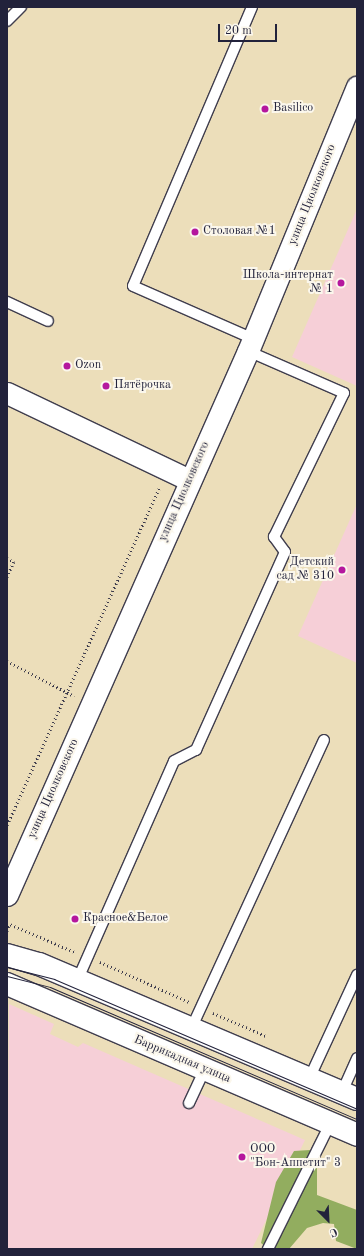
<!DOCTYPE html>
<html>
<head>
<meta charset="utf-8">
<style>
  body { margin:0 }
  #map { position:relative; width:364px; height:1256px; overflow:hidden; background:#ecdeba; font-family:"Old Standard TT",serif }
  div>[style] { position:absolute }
  .built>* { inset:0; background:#f6cfd7 }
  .forest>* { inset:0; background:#92ad5f }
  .path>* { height:2.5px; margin-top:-1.25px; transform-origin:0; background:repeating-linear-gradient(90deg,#403e4e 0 1px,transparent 0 4px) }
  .roads { filter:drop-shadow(1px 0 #403e4e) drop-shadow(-1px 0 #403e4e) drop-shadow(0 1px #403e4e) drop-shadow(0 -1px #403e4e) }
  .lane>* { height:10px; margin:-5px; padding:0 5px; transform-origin:5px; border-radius:5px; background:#fff }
  .street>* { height:21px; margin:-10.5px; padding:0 10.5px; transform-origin:10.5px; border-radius:10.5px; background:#fff }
  .secondary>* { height:22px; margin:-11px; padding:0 11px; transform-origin:11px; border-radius:11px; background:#fff }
  .tram>* { height:1px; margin:-0.5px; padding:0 0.5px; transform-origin:0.5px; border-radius:0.5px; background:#22223b }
  .dots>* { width:11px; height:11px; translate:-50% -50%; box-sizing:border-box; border:2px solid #fbf7ec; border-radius:50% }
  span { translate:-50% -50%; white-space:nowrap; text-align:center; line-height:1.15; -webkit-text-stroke:4px #fbf7ec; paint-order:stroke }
  .poi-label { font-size:12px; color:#22223b }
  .left { translate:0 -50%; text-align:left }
  .right { translate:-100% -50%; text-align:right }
  .street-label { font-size:12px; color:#22223b }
  .frame { position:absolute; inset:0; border:8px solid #22223b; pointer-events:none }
  .north { position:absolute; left:308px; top:1200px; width:40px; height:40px; -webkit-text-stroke:3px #fbf7ec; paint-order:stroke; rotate:156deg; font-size:11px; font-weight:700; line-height:16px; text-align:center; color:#22223b }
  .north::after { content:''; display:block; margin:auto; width:14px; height:18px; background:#22223b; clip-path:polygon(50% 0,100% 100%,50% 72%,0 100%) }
  .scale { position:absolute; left:218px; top:24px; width:59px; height:18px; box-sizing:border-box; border:2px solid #22223b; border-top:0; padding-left:5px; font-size:12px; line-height:14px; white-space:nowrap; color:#22223b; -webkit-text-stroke:3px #fbf7ec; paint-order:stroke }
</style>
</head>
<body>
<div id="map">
  <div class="built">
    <div style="clip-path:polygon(357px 209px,357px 386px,292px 357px)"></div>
    <div style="clip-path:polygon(357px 504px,357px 663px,298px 636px)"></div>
    <div style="clip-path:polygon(9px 1004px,54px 1024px,50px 1034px,78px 1047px,83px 1043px,305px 1140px,252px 1249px,7px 1249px)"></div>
  </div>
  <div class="forest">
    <div style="clip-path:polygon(310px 1150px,317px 1169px,317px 1195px,357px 1210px,357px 1249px,336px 1241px,334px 1224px,323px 1223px,307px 1228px,289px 1249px,268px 1249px,261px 1243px,276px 1182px,294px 1151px)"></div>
  </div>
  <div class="path">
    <div style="left:7px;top:558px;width:8px;rotate:30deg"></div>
    <div style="left:14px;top:562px;width:17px;rotate:114deg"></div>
    <div style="left:7px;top:661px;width:76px;rotate:27.6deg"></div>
    <div style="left:7px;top:825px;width:370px;rotate:-65.7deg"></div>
    <div style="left:7px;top:923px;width:74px;rotate:23.1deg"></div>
    <div style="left:7px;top:931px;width:7px;rotate:-74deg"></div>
    <div style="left:100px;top:962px;width:98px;rotate:24.2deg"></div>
    <div style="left:213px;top:1013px;width:58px;rotate:23.5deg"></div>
  </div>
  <div class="roads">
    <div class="lane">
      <div style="left:252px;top:7px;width:303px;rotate:113.1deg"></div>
      <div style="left:133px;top:286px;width:132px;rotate:23.7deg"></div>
      <div style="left:7px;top:21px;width:20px;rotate:-45deg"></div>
      <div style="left:7px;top:302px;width:45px;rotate:24.9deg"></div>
      <div style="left:77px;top:981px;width:240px;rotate:-66.2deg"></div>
      <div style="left:174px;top:761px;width:25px;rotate:-27deg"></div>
      <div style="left:196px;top:750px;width:217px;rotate:-65.8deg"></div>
      <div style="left:285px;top:552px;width:19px;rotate:-126deg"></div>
      <div style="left:274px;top:537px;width:160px;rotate:-64.1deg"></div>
      <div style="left:344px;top:393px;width:105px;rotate:-156.4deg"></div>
      <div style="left:191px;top:1029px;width:318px;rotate:-65.3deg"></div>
      <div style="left:309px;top:1079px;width:115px;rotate:-65.2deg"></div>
      <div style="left:342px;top:1092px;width:37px;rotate:-66deg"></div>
      <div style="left:189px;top:1103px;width:38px;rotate:-65deg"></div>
      <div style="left:268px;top:1249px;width:140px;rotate:-63.6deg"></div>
    </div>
    <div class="street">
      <div style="left:7px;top:393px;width:202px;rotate:25.5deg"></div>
      <div style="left:7px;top:895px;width:595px;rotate:-66.11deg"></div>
      <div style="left:248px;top:351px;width:286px;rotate:-67.6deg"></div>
    </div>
    <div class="secondary">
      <div style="left:7px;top:955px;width:33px;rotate:16deg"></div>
      <div style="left:39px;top:964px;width:345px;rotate:23deg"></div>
      <div style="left:7px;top:984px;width:381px;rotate:23.3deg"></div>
    </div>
  </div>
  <div class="tram">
    <div style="left:7px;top:967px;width:49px;rotate:14.3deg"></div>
    <div style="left:54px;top:979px;width:330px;rotate:23.2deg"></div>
    <div style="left:7px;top:976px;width:44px;rotate:14.3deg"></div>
    <div style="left:50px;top:987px;width:334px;rotate:23.3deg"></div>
  </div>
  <div class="dots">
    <div style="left:265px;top:109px;background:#b5179e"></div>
    <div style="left:195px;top:232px;background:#b5179e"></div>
    <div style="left:341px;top:283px;background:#b5179e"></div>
    <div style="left:67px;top:366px;background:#b5179e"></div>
    <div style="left:106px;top:386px;background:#b5179e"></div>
    <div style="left:342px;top:570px;background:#b5179e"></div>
    <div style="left:75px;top:919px;background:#b5179e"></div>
    <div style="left:242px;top:1157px;background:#b5179e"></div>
  </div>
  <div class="poi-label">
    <span class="left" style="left:273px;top:109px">Basilico</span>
    <span class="left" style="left:203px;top:232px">Столовая №1</span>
    <span class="right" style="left:333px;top:283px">Школа-интернат<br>№ 1</span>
    <span class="left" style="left:75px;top:366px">Ozon</span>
    <span class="left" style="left:114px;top:386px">Пятёрочка</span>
    <span class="right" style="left:334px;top:570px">Детский<br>сад № 310</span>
    <span class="left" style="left:83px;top:919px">Красное&amp;Белое</span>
    <span class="left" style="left:250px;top:1157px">ООО<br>"Бон-Аппетит" 3</span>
  </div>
  <div class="street-label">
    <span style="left:313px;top:195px;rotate:-68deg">улица Циолковского</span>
    <span style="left:185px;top:492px;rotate:-66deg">улица Циолковского</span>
    <span style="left:54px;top:789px;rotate:-66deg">улица Циолковского</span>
    <span style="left:182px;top:1060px;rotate:23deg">Баррикадная улица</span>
  </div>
  <div class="frame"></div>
  <div class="north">С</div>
  <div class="scale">20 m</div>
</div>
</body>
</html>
